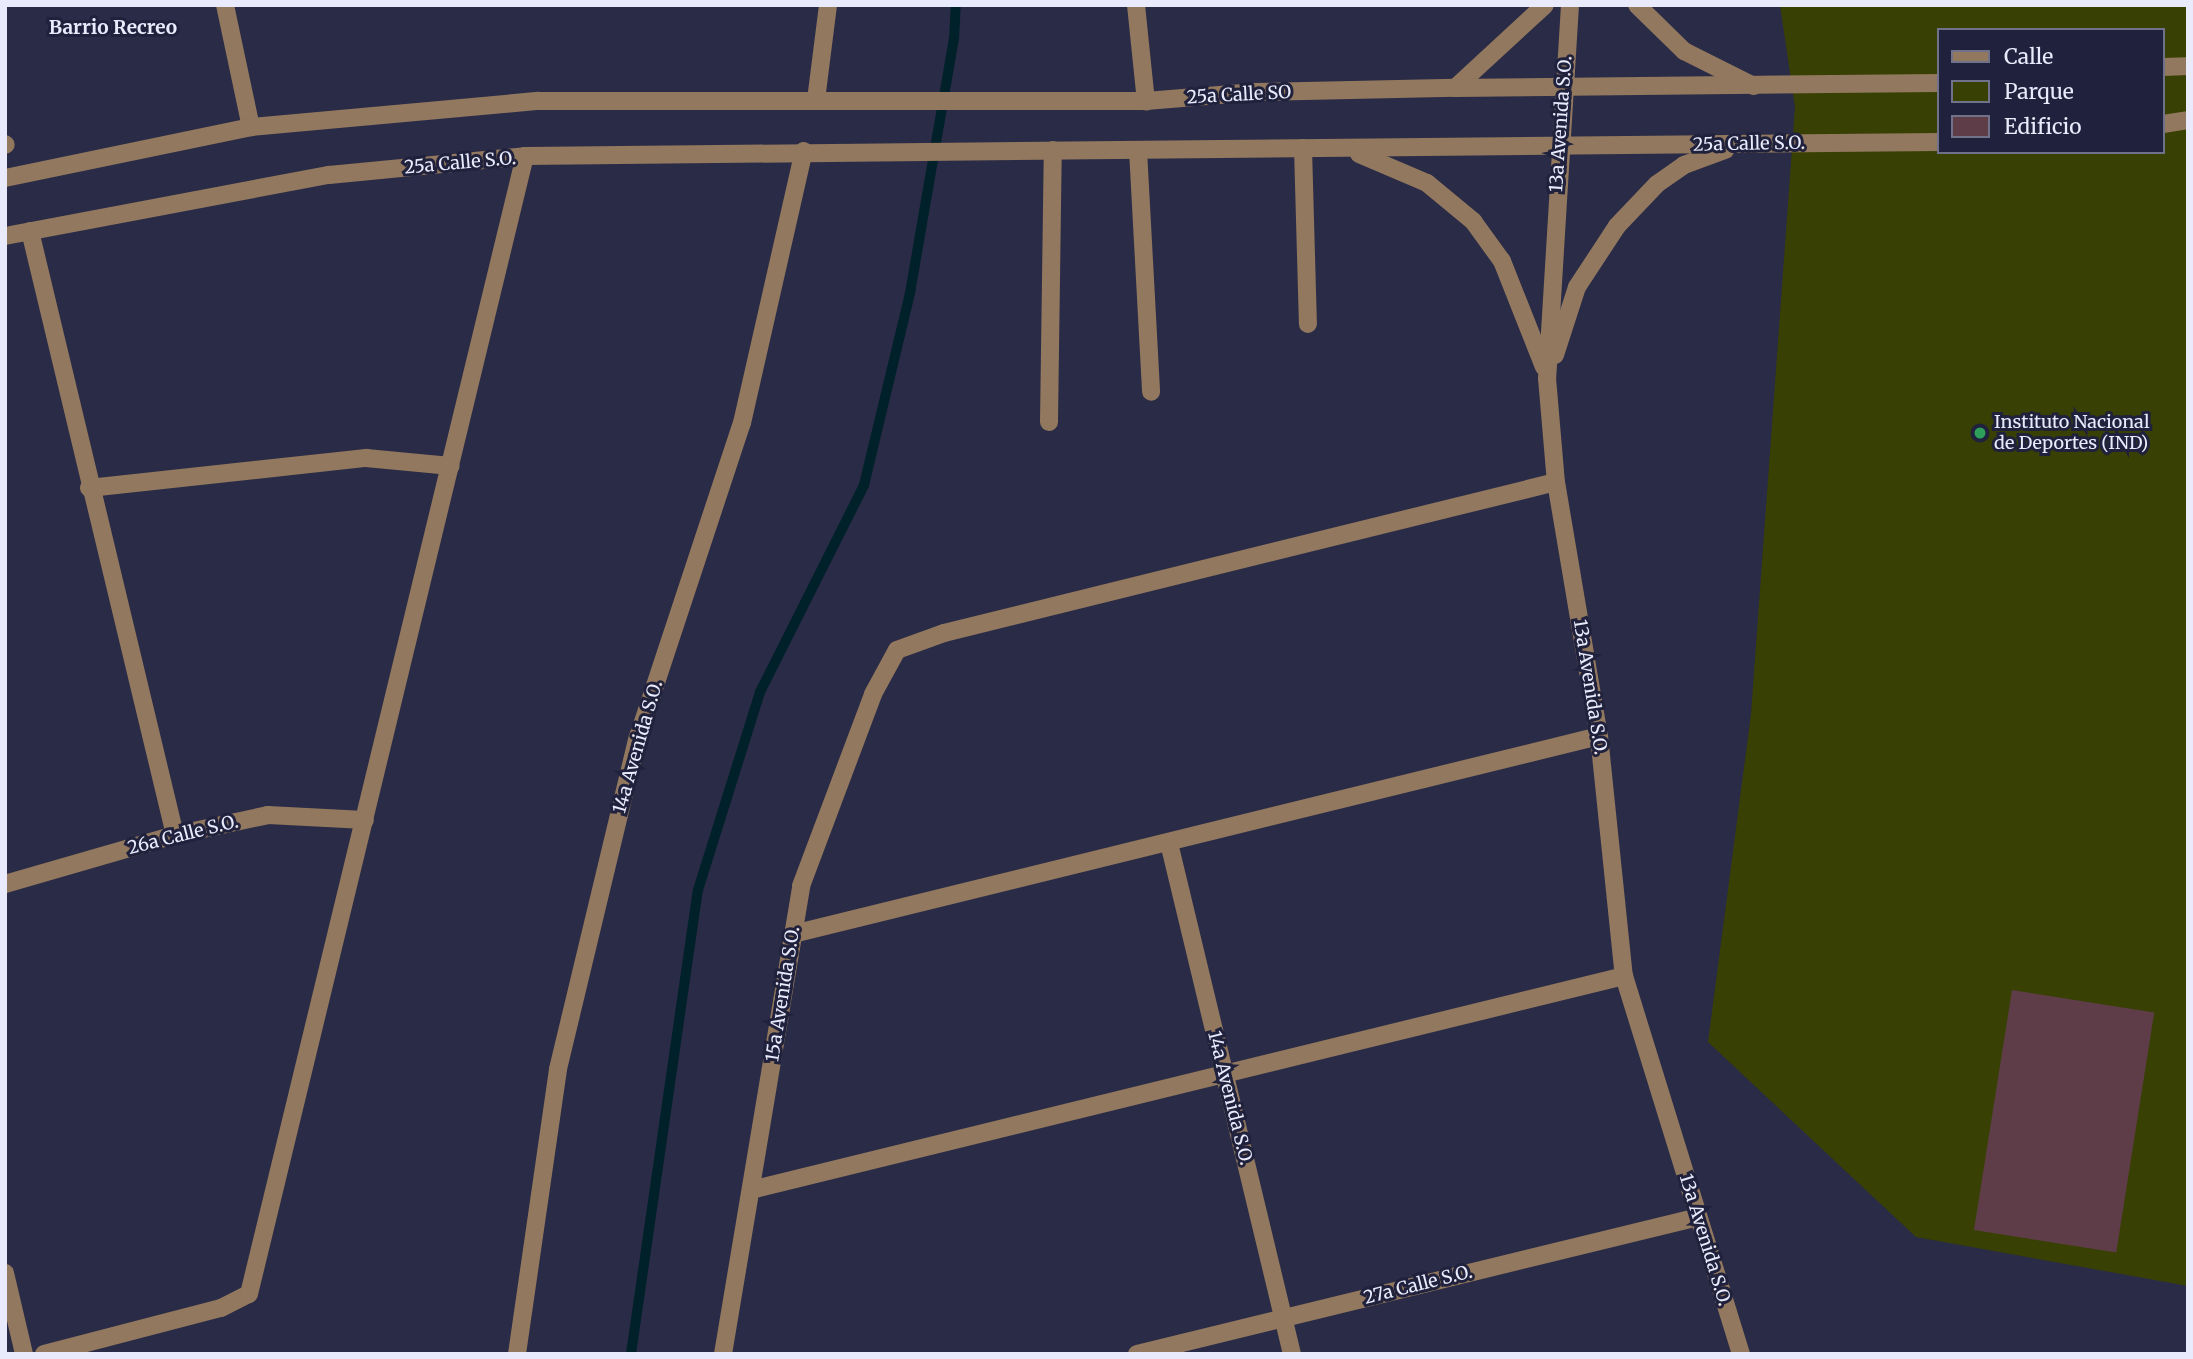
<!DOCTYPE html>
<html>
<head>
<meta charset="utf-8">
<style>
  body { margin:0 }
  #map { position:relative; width:2193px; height:1359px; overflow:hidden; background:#2a2b46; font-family:Merriweather,serif }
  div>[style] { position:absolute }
  .green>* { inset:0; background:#394004 }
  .stream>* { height:10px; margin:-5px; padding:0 5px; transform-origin:5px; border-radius:5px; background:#002129 }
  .building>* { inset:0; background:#5e3d49; transform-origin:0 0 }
  .minor>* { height:18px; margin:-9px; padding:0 9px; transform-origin:9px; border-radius:9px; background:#91785e }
  .dots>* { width:19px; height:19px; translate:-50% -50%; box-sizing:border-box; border:4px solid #20213c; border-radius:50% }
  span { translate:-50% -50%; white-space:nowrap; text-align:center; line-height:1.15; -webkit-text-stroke:6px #20213c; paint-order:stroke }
  .street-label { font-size:18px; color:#e9ebfd }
  .poi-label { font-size:18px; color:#e9ebfd }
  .left { translate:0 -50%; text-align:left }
  .neighbourhood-label { font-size:19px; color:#e9ebfd; font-weight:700 }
  .frame { position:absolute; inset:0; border:7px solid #e9ebfd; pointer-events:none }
  .legend { position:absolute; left:1937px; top:28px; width:228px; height:126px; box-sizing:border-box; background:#20213c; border:2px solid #707289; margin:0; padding:9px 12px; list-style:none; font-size:21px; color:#e9ebfd }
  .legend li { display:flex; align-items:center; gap:14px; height:35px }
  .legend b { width:35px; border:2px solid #707289 }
</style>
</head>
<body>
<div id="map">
  <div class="green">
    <div style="clip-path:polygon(evenodd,1780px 5px,2188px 5px,2188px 1286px,1916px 1237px,1708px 1042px,1751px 714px,1795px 107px,1780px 5px,1939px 30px,2163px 30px,2163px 152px,1939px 152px,1939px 30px)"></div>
  </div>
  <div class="stream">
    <div style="left:631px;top:1354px;width:469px;rotate:-81.8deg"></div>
    <div style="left:698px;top:890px;width:207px;rotate:-72.6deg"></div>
    <div style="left:760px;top:692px;width:232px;rotate:-63.3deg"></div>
    <div style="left:864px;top:485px;width:197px;rotate:-76.5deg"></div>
    <div style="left:910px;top:293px;width:258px;rotate:-80.2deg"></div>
    <div style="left:954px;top:39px;width:34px;rotate:-87deg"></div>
  </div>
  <div class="building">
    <div style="left:2012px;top:990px;width:144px;height:243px;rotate:9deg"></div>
  </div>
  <div class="minor">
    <div style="left:225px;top:5px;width:125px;rotate:78deg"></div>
    <div style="left:1136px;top:5px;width:97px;rotate:84.1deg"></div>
    <div style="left:1570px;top:5px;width:374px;rotate:93.5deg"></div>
    <div style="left:1547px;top:378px;width:104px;rotate:85.1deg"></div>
    <div style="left:1556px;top:482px;width:258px;rotate:80.4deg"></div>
    <div style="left:1599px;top:736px;width:241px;rotate:84.1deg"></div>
    <div style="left:1624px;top:976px;width:396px;rotate:72.8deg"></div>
    <div style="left:1637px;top:5px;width:66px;rotate:44.4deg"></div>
    <div style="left:1684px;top:51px;width:78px;rotate:26.6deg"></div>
    <div style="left:2163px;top:67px;width:25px;rotate:-2deg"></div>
    <div style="left:1455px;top:88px;width:122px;rotate:-42.7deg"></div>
    <div style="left:816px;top:100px;width:96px;rotate:-82.8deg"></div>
    <div style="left:2163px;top:124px;width:25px;rotate:-9deg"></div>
    <div style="left:5px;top:144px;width:1px;rotate:45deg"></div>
    <div style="left:1303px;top:148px;width:176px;rotate:88.4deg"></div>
    <div style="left:1138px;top:150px;width:242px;rotate:86.9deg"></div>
    <div style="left:1359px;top:154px;width:74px;rotate:23.1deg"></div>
    <div style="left:1427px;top:183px;width:60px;rotate:39.6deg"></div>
    <div style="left:1473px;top:221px;width:49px;rotate:54.1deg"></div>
    <div style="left:1502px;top:261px;width:114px;rotate:68.4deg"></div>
    <div style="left:5px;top:178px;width:251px;rotate:-11.7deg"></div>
    <div style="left:251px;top:127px;width:289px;rotate:-5.2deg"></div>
    <div style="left:539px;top:101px;width:607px"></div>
    <div style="left:1146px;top:101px;width:110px;rotate:-4.7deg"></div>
    <div style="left:1256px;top:92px;width:199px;rotate:-1.2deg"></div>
    <div style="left:1455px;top:88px;width:484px;rotate:-0.6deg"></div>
    <div style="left:30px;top:231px;width:621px;rotate:76.5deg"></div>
    <div style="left:5px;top:236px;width:330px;rotate:-10.7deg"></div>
    <div style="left:329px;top:175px;width:197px;rotate:-5.5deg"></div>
    <div style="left:525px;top:156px;width:1414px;rotate:-0.57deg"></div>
    <div style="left:1555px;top:355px;width:71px;rotate:-72.1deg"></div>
    <div style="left:1577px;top:287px;width:73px;rotate:-56.7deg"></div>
    <div style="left:1617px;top:226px;width:58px;rotate:-46.4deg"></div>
    <div style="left:1657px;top:184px;width:33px;rotate:-35deg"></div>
    <div style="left:1684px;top:165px;width:44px;rotate:-20.1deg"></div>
    <div style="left:1049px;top:422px;width:272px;rotate:-89.2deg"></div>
    <div style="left:89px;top:488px;width:279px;rotate:-6.2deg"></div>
    <div style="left:366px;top:458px;width:85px;rotate:5.4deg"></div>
    <div style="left:1169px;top:843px;width:526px;rotate:76.47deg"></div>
    <div style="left:5px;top:884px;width:177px;rotate:-16.1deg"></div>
    <div style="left:175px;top:835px;width:95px;rotate:-12.1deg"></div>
    <div style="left:268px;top:815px;width:97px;rotate:3deg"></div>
    <div style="left:793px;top:934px;width:830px;rotate:-13.8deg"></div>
    <div style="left:751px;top:1190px;width:899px;rotate:-13.77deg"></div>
    <div style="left:5px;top:1273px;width:83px;rotate:76.8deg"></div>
    <div style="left:44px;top:1354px;width:183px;rotate:-14.6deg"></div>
    <div style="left:221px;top:1308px;width:31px;rotate:-27deg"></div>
    <div style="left:249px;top:1294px;width:1171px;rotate:-76.37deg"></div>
    <div style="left:517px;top:1354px;width:288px;rotate:-81.8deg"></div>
    <div style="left:558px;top:1069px;width:342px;rotate:-76.5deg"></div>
    <div style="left:638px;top:737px;width:331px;rotate:-71.7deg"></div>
    <div style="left:742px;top:423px;width:279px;rotate:-77.2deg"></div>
    <div style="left:723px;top:1354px;width:474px;rotate:-80.5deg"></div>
    <div style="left:801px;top:886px;width:205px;rotate:-69.4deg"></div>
    <div style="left:873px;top:694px;width:50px;rotate:-61.4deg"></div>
    <div style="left:897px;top:650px;width:50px;rotate:-19.9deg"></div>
    <div style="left:944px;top:633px;width:630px;rotate:-13.86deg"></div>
    <div style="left:1137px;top:1354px;width:577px;rotate:-13.72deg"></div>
  </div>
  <div class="dots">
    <div style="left:1980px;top:433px;background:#2e9e5b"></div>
  </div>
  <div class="street-label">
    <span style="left:1239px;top:95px;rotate:-3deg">25a Calle SO</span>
    <span style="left:1561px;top:124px;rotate:-86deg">13a Avenida S.O.</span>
    <span style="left:1749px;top:144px;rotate:-1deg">25a Calle S.O.</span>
    <span style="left:460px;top:163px;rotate:-5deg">25a Calle S.O.</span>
    <span style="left:1590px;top:687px;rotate:81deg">13a Avenida S.O.</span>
    <span style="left:638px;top:747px;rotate:-74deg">14a Avenida S.O.</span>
    <span style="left:183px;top:835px;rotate:-14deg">26a Calle S.O.</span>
    <span style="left:783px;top:994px;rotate:-81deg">15a Avenida S.O.</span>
    <span style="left:1230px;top:1098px;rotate:76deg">14a Avenida S.O.</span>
    <span style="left:1705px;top:1240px;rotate:73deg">13a Avenida S.O.</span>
    <span style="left:1418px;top:1285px;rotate:-14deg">27a Calle S.O.</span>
  </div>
  <div class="poi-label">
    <span class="left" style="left:1994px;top:433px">Instituto Nacional<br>de Deportes (IND)</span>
  </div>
  <div class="neighbourhood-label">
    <span style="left:113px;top:28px">Barrio Recreo</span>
  </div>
  <div class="frame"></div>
  <ul class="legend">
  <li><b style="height:9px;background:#91785e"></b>Calle</li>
  <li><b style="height:19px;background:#394004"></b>Parque</li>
  <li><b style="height:19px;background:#5e3d49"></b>Edificio</li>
  </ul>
</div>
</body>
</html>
